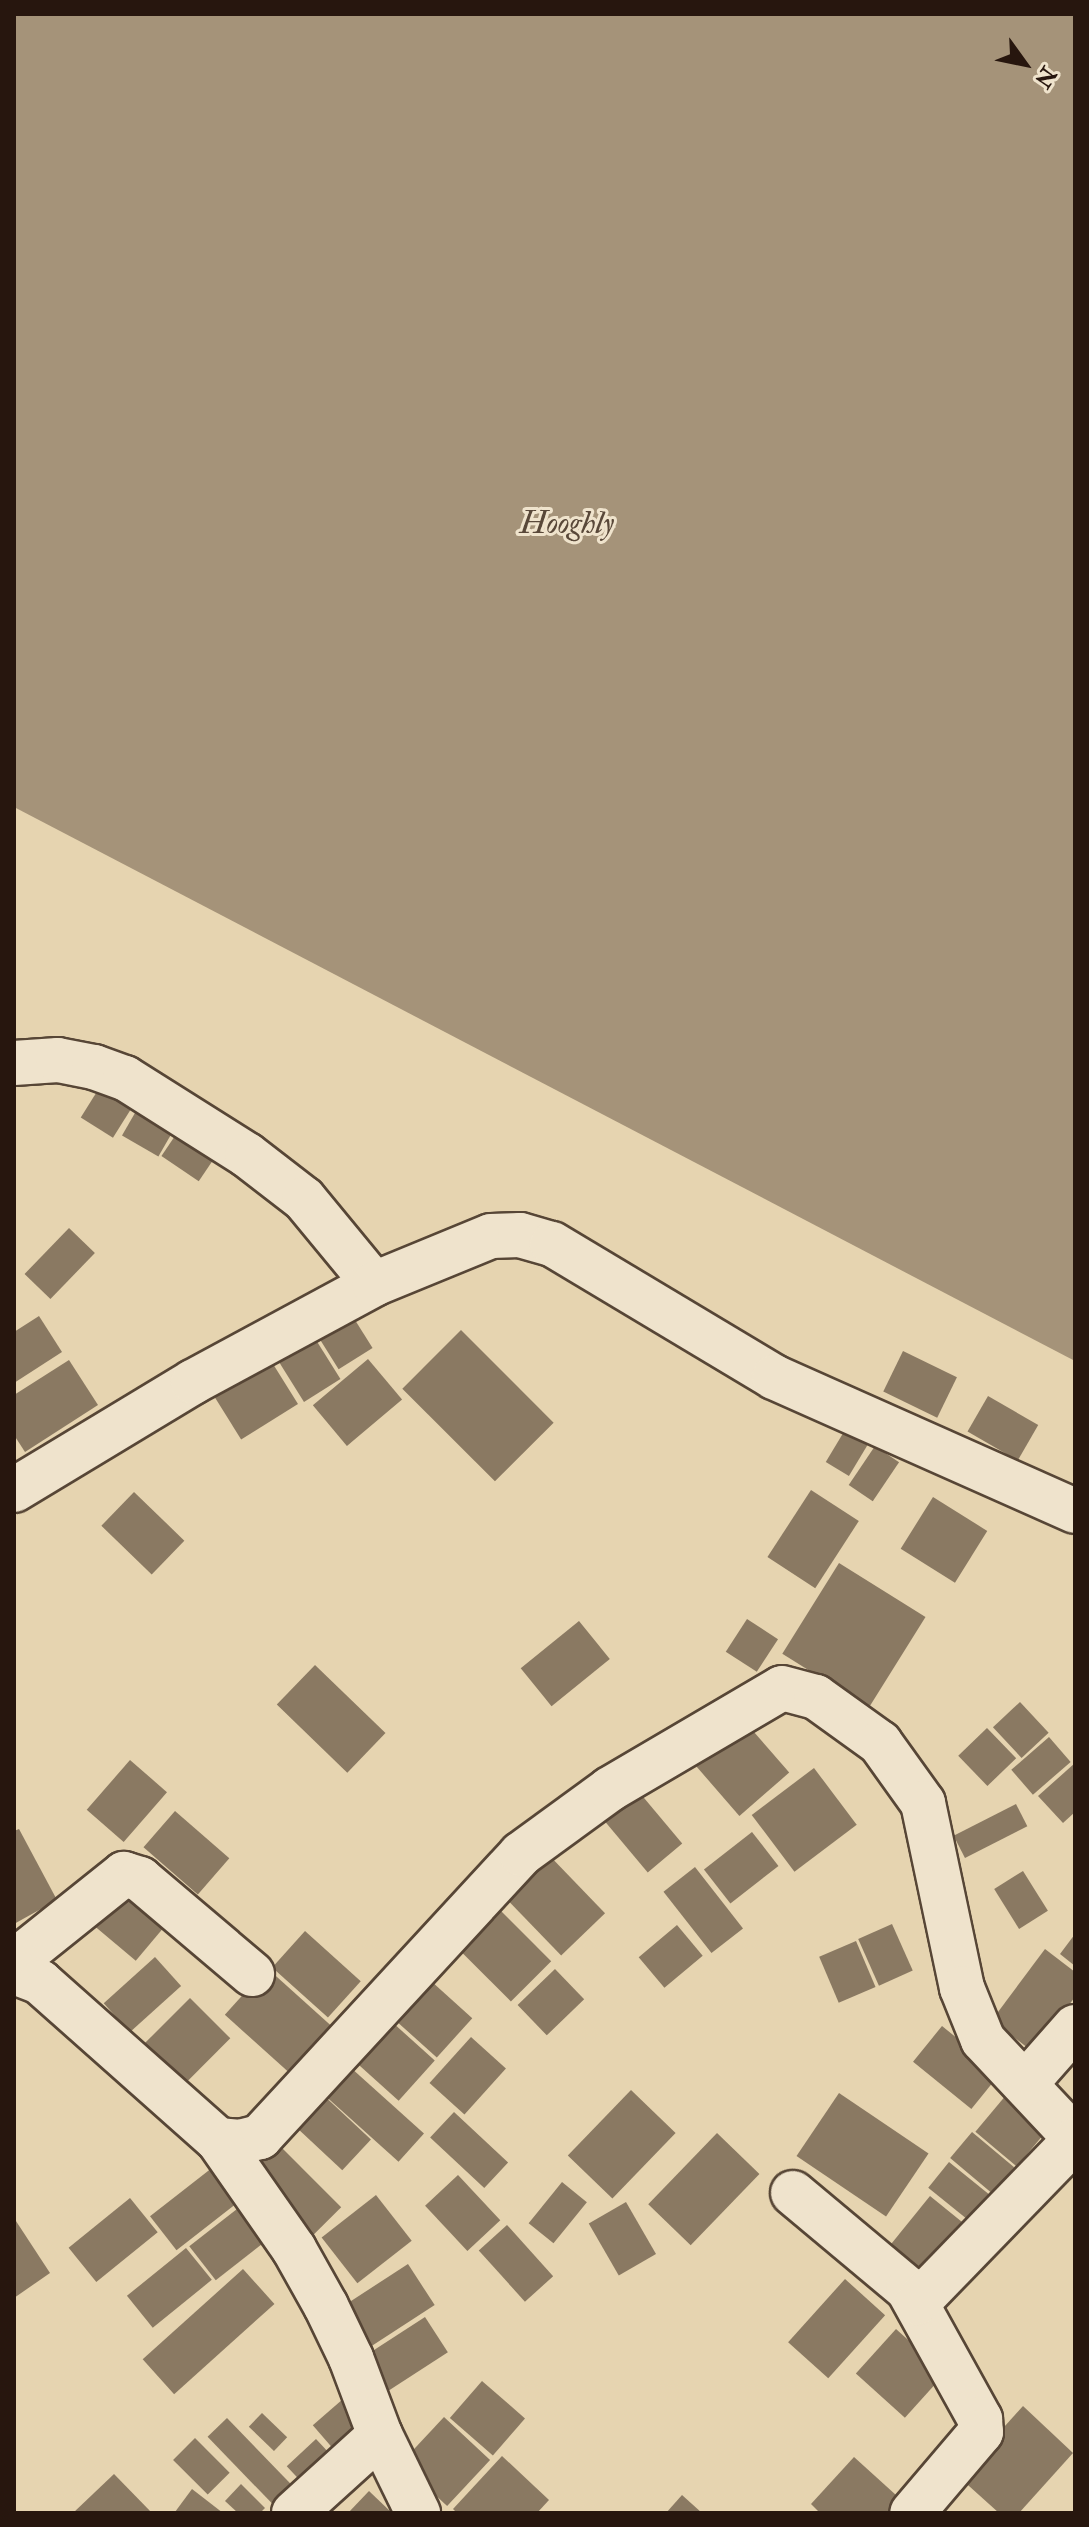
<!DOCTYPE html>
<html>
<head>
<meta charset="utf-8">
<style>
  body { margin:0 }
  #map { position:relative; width:1089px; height:2527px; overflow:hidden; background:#e6d4b0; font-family:"IM FELL Double Pica",serif }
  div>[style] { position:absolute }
  .water>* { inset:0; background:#a59379 }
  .building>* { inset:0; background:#8a7962; transform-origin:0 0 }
  .roads { filter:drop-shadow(2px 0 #574636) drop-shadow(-2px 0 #574636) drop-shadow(0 2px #574636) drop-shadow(0 -2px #574636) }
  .street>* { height:44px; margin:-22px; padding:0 22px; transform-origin:22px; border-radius:22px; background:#efe3cc }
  span { translate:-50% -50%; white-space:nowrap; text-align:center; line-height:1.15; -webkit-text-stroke:6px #efe3cc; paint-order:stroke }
  .water-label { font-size:32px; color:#594839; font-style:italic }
  .frame { position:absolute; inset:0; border:16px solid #27160e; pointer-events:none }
  .north { position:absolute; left:985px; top:24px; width:80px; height:80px; -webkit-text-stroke:6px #efe3cc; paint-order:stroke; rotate:123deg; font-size:22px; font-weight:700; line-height:32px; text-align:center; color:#27160e }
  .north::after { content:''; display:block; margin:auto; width:28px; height:36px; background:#27160e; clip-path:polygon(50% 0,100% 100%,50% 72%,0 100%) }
</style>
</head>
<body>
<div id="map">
  <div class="water">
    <div style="clip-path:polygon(14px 14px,1075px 14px,1075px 1361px,14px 807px)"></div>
  </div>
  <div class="building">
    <div style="left:103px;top:1082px;width:38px;height:42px;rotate:32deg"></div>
    <div style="left:139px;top:1106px;width:42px;height:34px;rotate:30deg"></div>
    <div style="left:181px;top:1127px;width:45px;height:35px;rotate:34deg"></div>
    <div style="left:69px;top:1228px;width:36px;height:64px;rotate:44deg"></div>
    <div style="left:345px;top:1304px;width:52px;height:40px;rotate:58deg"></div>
    <div style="clip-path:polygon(39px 1316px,62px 1352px,14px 1383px,14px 1332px)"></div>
    <div style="left:306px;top:1324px;width:65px;height:43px;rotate:58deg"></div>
    <div style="left:461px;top:1330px;width:131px;height:83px;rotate:45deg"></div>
    <div style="left:263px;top:1348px;width:66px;height:67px;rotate:58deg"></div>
    <div style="left:903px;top:1351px;width:60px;height:45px;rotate:26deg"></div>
    <div style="left:368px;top:1359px;width:53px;height:72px;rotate:50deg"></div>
    <div style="clip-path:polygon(69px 1360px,98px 1405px,25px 1452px,14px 1435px,14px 1395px)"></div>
    <div style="left:988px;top:1396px;width:58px;height:41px;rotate:30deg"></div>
    <div style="left:851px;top:1420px;width:27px;height:49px;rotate:31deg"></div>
    <div style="left:875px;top:1446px;width:29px;height:47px;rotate:34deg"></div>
    <div style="left:811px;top:1490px;width:57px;height:80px;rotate:33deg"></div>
    <div style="left:134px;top:1492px;width:70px;height:47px;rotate:44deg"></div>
    <div style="left:933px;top:1497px;width:64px;height:61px;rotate:32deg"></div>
    <div style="left:839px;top:1563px;width:102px;height:107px;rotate:32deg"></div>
    <div style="left:747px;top:1619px;width:37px;height:39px;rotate:33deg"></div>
    <div style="left:579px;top:1621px;width:49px;height:75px;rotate:51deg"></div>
    <div style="left:315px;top:1665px;width:98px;height:55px;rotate:44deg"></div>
    <div style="left:1020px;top:1702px;width:42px;height:37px;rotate:47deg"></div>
    <div style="left:740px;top:1716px;width:75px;height:66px;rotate:49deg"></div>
    <div style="left:987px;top:1728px;width:42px;height:40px;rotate:46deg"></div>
    <div style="left:1049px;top:1737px;width:33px;height:50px;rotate:49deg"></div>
    <div style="left:130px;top:1760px;width:49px;height:66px;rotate:41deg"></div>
    <div style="clip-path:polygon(1075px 1763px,1075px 1812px,1063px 1823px,1038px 1796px)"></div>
    <div style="left:814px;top:1768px;width:71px;height:78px;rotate:53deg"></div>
    <div style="left:634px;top:1786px;width:75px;height:45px;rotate:50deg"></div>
    <div style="left:1016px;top:1804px;width:25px;height:70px;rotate:63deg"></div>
    <div style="left:175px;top:1811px;width:72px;height:48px;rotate:41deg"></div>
    <div style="clip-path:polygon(19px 1829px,57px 1900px,14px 1924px,14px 1831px)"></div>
    <div style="left:752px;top:1832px;width:43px;height:61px;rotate:52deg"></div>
    <div style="left:546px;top:1852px;width:85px;height:61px;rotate:46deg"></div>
    <div style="left:695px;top:1867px;width:78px;height:40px;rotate:52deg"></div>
    <div style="left:1023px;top:1871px;width:47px;height:34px;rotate:58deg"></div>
    <div style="left:124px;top:1883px;width:59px;height:52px;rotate:40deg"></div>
    <div style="left:501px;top:1911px;width:71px;height:57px;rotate:45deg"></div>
    <div style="left:892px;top:1924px;width:51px;height:37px;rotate:66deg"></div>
    <div style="left:677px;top:1925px;width:40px;height:50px;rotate:50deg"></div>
    <div style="left:305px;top:1931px;width:75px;height:49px;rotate:42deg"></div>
    <div style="clip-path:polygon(1075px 1934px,1075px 1966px,1060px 1954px)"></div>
    <div style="left:856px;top:1941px;width:50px;height:40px;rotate:67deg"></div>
    <div style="clip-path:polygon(1045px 1949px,1075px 1972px,1075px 1997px,1033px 2052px,992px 2020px)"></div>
    <div style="left:155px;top:1957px;width:39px;height:69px;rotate:48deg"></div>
    <div style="left:267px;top:1968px;width:89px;height:63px;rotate:42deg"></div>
    <div style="left:555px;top:1969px;width:42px;height:52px;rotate:46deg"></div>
    <div style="left:421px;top:1972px;width:69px;height:53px;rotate:42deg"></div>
    <div style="left:190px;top:1998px;width:57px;height:68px;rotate:45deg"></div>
    <div style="left:382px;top:2013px;width:71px;height:54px;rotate:42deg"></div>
    <div style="left:942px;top:2026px;width:75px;height:46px;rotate:39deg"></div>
    <div style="left:471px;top:2037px;width:47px;height:62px;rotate:42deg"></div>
    <div style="left:340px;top:2058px;width:113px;height:38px;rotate:42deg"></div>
    <div style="left:1012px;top:2088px;width:54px;height:57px;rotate:40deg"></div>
    <div style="left:631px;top:2090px;width:62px;height:91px;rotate:44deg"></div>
    <div style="left:319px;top:2091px;width:71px;height:42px;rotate:43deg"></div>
    <div style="left:839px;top:2093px;width:108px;height:76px;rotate:34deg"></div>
    <div style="left:454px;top:2112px;width:74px;height:35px;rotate:43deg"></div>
    <div style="left:972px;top:2132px;width:55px;height:34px;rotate:40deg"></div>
    <div style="left:717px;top:2133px;width:59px;height:99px;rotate:44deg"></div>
    <div style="left:274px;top:2140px;width:95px;height:42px;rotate:45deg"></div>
    <div style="left:949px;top:2162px;width:53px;height:33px;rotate:39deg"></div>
    <div style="left:217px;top:2164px;width:43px;height:85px;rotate:52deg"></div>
    <div style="left:458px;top:2175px;width:62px;height:45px;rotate:47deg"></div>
    <div style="left:562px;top:2182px;width:32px;height:53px;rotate:39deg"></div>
    <div style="left:376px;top:2195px;width:58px;height:69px;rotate:52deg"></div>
    <div style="left:930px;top:2196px;width:48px;height:74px;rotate:39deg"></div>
    <div style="left:130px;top:2198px;width:44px;height:79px;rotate:51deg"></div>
    <div style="left:246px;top:2202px;width:43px;height:72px;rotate:52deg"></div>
    <div style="left:626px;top:2202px;width:60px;height:43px;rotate:60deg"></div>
    <div style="clip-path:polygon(14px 2218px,50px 2273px,14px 2298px)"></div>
    <div style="left:507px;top:2225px;width:69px;height:38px;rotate:48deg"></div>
    <div style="left:186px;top:2248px;width:41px;height:76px;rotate:51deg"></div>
    <div style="left:408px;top:2264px;width:49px;height:83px;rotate:57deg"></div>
    <div style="left:243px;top:2269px;width:47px;height:135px;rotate:48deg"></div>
    <div style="left:845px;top:2279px;width:54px;height:85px;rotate:42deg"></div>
    <div style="left:425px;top:2317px;width:42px;height:75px;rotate:57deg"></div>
    <div style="left:896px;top:2329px;width:66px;height:60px;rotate:42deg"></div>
    <div style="left:482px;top:2381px;width:57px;height:49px;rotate:41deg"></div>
    <div style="left:343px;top:2399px;width:30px;height:40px;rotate:49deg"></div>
    <div style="clip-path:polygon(1023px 2406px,1073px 2453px,1019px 2513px,999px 2513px,959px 2477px)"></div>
    <div style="left:262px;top:2413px;width:35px;height:19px;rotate:44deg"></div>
    <div style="left:444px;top:2417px;width:63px;height:63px;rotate:43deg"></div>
    <div style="left:227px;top:2418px;width:95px;height:27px;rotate:46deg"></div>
    <div style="left:195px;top:2438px;width:49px;height:31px;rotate:45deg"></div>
    <div style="left:316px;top:2439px;width:25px;height:40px;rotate:47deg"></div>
    <div style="clip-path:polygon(502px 2456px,549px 2500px,537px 2513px,457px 2513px,453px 2509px)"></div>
    <div style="clip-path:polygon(854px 2457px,907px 2505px,899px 2513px,820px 2513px,811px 2504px)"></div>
    <div style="clip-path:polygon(114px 2474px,152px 2513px,73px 2513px)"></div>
    <div style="clip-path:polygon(241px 2484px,265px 2508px,260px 2513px,238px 2513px,225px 2501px)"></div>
    <div style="clip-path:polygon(192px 2489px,223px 2513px,175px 2512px)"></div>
    <div style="clip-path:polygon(369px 2491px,392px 2513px,348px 2513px)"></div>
    <div style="clip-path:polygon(682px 2495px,702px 2513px,666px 2513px)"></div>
  </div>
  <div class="roads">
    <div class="street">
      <div style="left:14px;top:1063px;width:44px;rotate:-3.9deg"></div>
      <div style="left:58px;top:1060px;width:37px;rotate:11deg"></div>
      <div style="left:94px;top:1067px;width:33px;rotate:20deg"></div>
      <div style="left:125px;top:1078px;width:144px;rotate:32.3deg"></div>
      <div style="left:247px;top:1155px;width:72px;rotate:37.7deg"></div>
      <div style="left:304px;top:1199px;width:110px;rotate:50.5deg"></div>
      <div style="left:14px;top:1490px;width:209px;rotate:-31.1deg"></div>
      <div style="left:193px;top:1382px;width:206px;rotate:-28.4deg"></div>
      <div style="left:374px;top:1284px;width:126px;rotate:-22.3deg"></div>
      <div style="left:491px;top:1236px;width:29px;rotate:-2deg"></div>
      <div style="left:520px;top:1235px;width:33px;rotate:16deg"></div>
      <div style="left:552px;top:1244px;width:259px;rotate:30.9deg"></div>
      <div style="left:774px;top:1377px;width:329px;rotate:24deg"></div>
      <div style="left:14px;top:1962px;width:141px;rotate:-38.7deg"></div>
      <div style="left:124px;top:1874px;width:17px;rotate:17deg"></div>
      <div style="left:140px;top:1879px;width:147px;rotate:40.3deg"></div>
      <div style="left:14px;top:1972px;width:28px;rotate:21deg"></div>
      <div style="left:40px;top:1982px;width:238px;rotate:41.6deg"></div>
      <div style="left:218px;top:2140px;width:22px;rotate:5deg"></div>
      <div style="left:240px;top:2142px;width:21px;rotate:-14deg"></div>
      <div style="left:260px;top:2137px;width:385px;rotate:-47.3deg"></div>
      <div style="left:521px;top:1854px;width:110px;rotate:-36.1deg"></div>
      <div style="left:610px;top:1789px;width:199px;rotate:-30.4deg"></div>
      <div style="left:782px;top:1688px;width:35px;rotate:15deg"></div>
      <div style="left:816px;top:1697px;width:79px;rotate:35.7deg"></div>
      <div style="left:880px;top:1743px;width:74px;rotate:54.4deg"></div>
      <div style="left:923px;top:1803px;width:189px;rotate:78.1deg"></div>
      <div style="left:962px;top:1988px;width:56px;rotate:68deg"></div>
      <div style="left:983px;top:2040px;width:134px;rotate:46.8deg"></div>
      <div style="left:1025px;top:2084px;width:76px;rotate:-48.7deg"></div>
      <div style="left:218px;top:2140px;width:133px;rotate:55.1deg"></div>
      <div style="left:294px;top:2249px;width:65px;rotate:60.7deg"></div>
      <div style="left:326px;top:2306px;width:58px;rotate:64.3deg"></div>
      <div style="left:351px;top:2358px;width:82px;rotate:69.4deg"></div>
      <div style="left:380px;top:2435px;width:87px;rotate:64deg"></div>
      <div style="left:793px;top:2193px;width:150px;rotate:39.9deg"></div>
      <div style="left:908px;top:2289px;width:149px;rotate:61deg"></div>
      <div style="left:980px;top:2419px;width:13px;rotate:86deg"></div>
      <div style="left:981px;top:2432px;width:106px;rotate:130.4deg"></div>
      <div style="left:917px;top:2303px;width:227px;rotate:-45.9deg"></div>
      <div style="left:294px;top:2513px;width:116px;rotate:-42.2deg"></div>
    </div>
  </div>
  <div class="water-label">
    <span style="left:567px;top:523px">Hooghly</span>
  </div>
  <div class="frame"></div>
  <div class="north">N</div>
</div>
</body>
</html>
